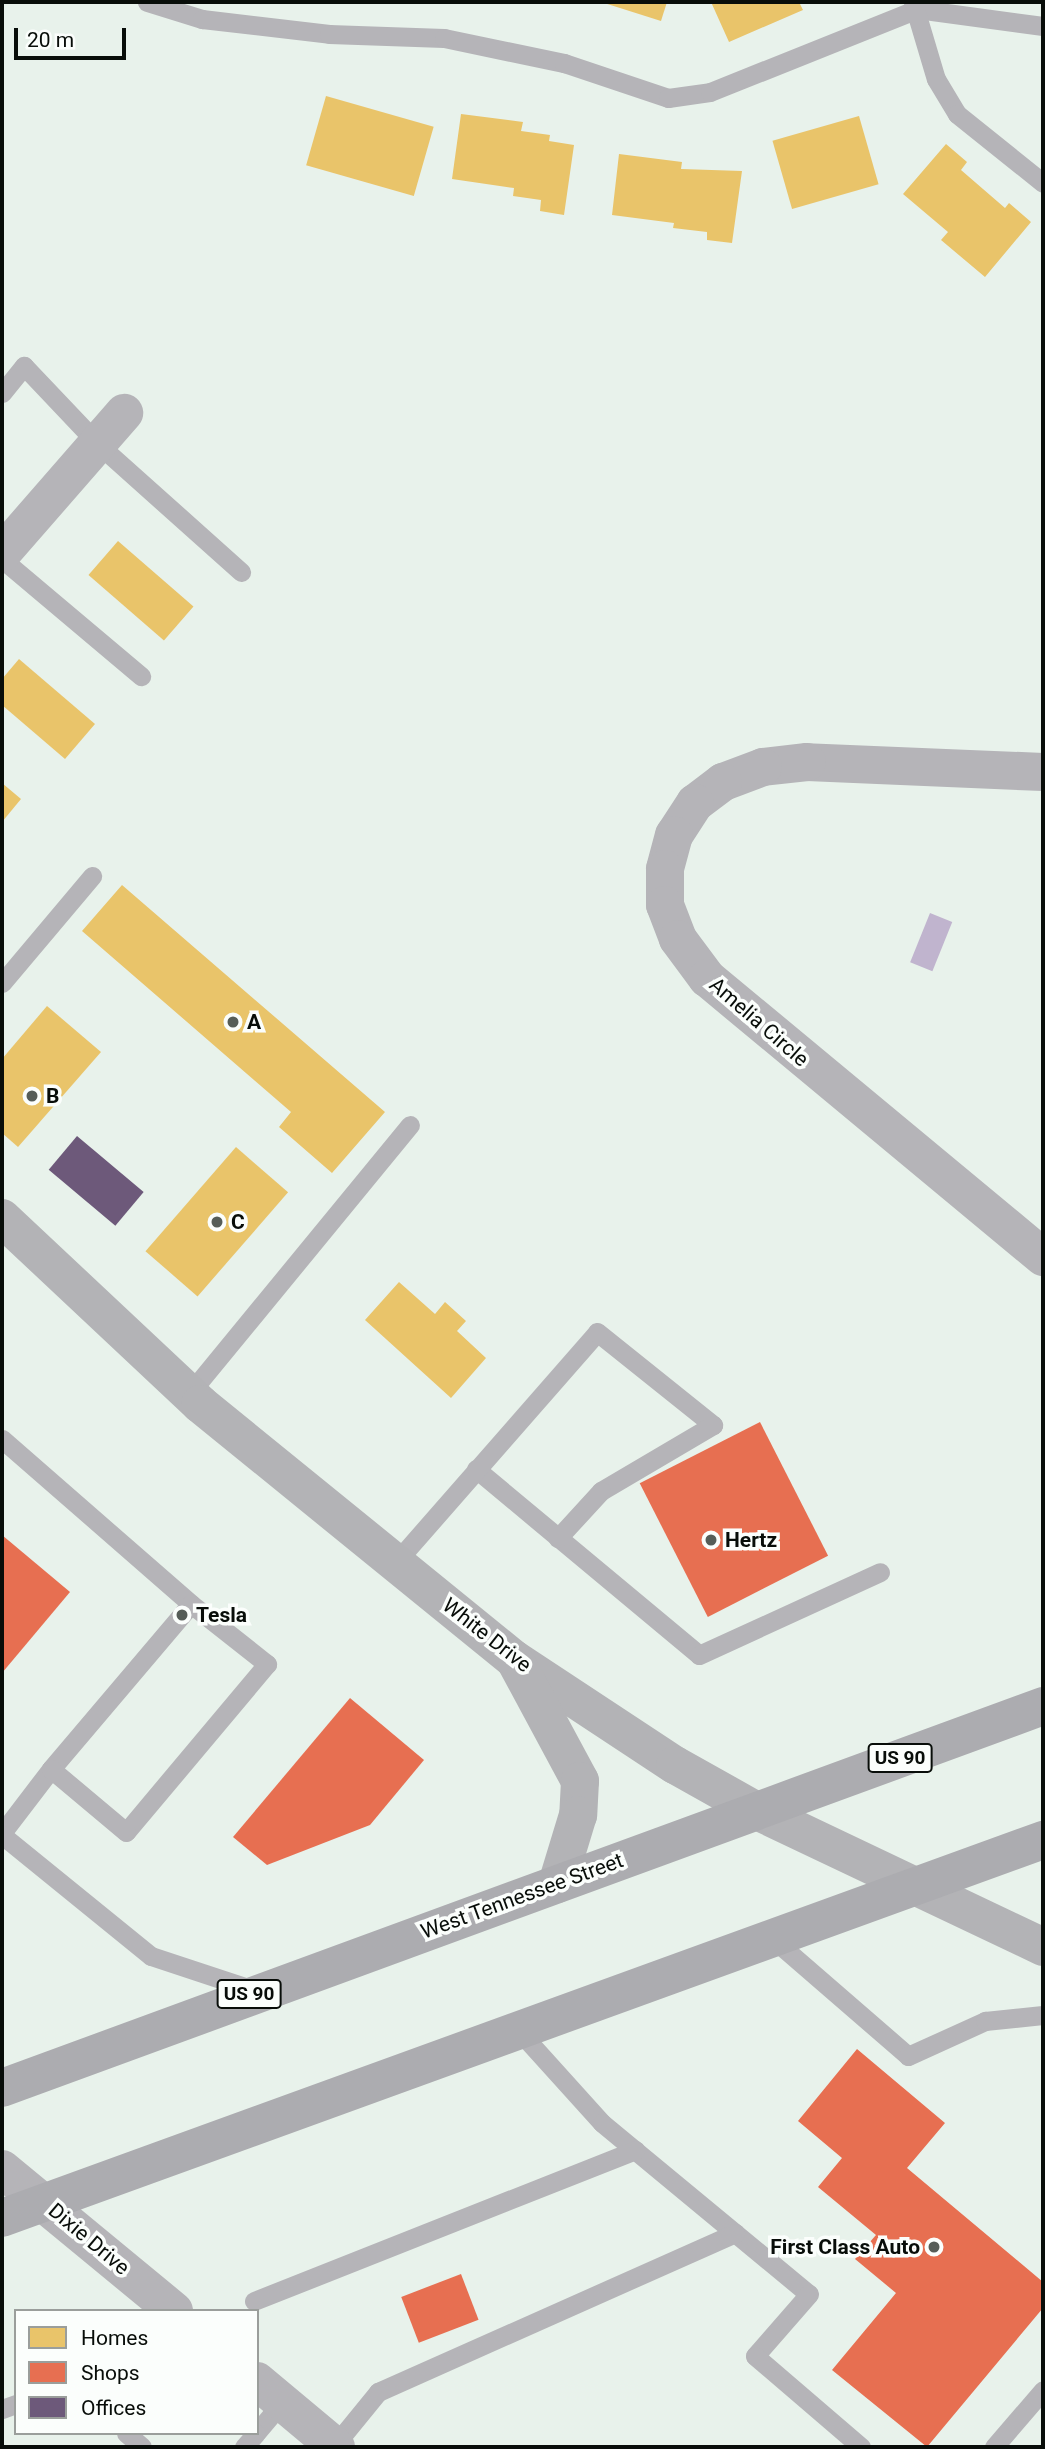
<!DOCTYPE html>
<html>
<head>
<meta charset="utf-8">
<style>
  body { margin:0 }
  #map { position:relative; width:1045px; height:2449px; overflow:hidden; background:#e8f2eb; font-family:Roboto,sans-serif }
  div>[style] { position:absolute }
  .water>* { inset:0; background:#c0b4ce; transform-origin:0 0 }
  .homes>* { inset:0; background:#e9c46a; transform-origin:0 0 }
  .shops>* { inset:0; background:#e76f51; transform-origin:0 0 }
  .offices>* { inset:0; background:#6d597a; transform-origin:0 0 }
  .lane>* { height:19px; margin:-9.5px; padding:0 9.5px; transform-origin:9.5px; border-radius:9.5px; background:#b5b4b8 }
  .street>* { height:38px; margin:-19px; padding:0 19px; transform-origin:19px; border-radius:19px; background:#b5b4b8 }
  .secondary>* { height:38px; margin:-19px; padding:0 19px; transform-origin:19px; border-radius:19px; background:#b3b3b6 }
  .primary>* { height:38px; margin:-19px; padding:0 19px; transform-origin:19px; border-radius:19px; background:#acacb0 }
  .dots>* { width:19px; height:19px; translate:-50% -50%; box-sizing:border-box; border:4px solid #fbfefc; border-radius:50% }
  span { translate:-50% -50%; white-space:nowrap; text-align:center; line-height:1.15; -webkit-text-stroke:7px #fbfefc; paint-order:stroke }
  .shield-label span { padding:2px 5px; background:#fbfefc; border:2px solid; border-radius:5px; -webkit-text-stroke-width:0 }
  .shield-label { font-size:19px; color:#080d09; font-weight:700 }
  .poi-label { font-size:21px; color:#080d09; font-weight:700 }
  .left { translate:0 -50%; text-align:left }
  .right { translate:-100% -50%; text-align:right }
  .street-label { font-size:21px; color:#080d09 }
  .frame { position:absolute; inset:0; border:4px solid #080d09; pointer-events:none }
  .legend { position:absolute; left:14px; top:2309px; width:245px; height:126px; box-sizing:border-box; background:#fbfefc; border:2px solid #9a9e9b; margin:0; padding:9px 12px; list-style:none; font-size:21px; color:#080d09 }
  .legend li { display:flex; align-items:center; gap:14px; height:35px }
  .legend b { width:35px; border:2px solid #9a9e9b }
  .scale { position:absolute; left:14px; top:28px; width:112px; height:32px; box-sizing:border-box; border:4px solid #080d09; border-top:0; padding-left:9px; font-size:21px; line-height:24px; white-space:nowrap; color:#080d09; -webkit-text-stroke:5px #fbfefc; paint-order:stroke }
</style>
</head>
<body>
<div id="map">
  <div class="water">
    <div style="left:930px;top:913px;width:24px;height:53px;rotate:22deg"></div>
  </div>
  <div class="homes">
    <div style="clip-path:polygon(601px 2px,667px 2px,661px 21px)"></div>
    <div style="clip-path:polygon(711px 2px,805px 2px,800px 4px,803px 10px,729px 42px)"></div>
    <div style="left:326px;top:96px;width:112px;height:72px;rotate:16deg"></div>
    <div style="clip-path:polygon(461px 114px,523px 122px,521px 131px,550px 135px,549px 141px,574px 145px,564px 215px,540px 211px,541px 200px,513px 196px,514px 188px,452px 179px)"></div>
    <div style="left:859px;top:116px;width:71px;height:90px;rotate:74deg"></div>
    <div style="clip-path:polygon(946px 144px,967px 162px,961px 170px,1005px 208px,1009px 203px,1031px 222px,985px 277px,941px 240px,948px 232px,903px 194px)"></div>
    <div style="clip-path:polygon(619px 154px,682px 162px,681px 169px,742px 171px,732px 243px,707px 240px,707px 232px,673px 228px,674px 223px,612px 215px)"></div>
    <div style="left:118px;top:541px;width:100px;height:45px;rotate:41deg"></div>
    <div style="clip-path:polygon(19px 659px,95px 724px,65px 759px,2px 705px,2px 679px)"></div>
    <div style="clip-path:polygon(2px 783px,21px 799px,2px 822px)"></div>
    <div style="clip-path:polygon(122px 885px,385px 1112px,332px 1173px,279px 1127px,291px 1112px,82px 931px)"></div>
    <div style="clip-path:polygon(47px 1006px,101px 1052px,18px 1147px,2px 1133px,2px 1059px)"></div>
    <div style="left:236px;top:1147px;width:69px;height:138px;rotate:41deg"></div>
    <div style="clip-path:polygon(399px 1282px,435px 1314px,445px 1302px,466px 1321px,457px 1331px,486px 1358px,451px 1398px,365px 1320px)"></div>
  </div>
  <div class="shops">
    <div style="left:760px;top:1422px;width:150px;height:135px;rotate:63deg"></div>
    <div style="clip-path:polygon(2px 1535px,70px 1592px,2px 1673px)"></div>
    <div style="clip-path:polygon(350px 1698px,424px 1760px,370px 1825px,267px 1865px,233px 1837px)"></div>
    <div style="clip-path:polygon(857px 2049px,945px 2123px,907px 2168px,1043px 2282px,1043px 2308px,927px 2447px,832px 2370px,896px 2293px,855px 2259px,876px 2235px,818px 2187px,842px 2158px,798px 2121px)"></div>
    <div style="left:461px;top:2274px;width:49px;height:64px;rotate:69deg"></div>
  </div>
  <div class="offices">
    <div style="left:77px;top:1136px;width:87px;height:44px;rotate:40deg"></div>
  </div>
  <div class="lane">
    <div style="left:147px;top:2px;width:58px;rotate:17.2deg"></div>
    <div style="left:202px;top:19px;width:128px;rotate:6.7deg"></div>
    <div style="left:329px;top:34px;width:115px;rotate:2deg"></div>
    <div style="left:444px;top:38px;width:123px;rotate:11.8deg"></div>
    <div style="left:564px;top:63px;width:110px;rotate:18.6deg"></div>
    <div style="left:668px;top:98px;width:42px;rotate:-8.1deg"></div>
    <div style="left:710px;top:92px;width:223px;rotate:-21.8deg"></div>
    <div style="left:917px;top:9px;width:127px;rotate:7.7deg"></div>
    <div style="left:913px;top:2px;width:80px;rotate:73.4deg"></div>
    <div style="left:936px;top:79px;width:41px;rotate:59deg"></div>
    <div style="left:957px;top:114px;width:110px;rotate:38.7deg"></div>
    <div style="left:2px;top:393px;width:35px;rotate:-51deg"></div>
    <div style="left:24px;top:366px;width:108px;rotate:46.5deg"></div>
    <div style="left:98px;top:444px;width:192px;rotate:41.8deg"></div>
    <div style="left:2px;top:559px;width:182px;rotate:40.1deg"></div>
    <div style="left:2px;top:983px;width:140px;rotate:-49.9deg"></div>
    <div style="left:189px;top:1394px;width:348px;rotate:-50.6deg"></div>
    <div style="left:2px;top:1439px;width:251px;rotate:41.1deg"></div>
    <div style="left:476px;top:1469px;width:290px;rotate:39.8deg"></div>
    <div style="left:699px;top:1655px;width:199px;rotate:-24.6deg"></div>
    <div style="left:396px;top:1562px;width:305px;rotate:-48.8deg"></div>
    <div style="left:597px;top:1332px;width:149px;rotate:38.7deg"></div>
    <div style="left:713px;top:1425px;width:130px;rotate:149.5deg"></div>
    <div style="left:601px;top:1491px;width:64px;rotate:132.5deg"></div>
    <div style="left:2px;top:1833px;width:81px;rotate:-52.6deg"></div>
    <div style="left:51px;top:1769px;width:216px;rotate:-49.7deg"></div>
    <div style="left:191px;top:1604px;width:97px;rotate:38.3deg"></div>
    <div style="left:267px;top:1664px;width:219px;rotate:130deg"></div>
    <div style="left:126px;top:1832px;width:98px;rotate:-140deg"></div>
    <div style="left:2px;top:1835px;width:192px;rotate:39.1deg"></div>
    <div style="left:151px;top:1956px;width:112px;rotate:18.3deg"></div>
    <div style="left:772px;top:1938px;width:180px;rotate:40.9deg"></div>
    <div style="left:908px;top:2056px;width:85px;rotate:-24.4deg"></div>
    <div style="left:985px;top:2021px;width:58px;rotate:-5.9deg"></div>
    <div style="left:518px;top:2030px;width:125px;rotate:47.9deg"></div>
    <div style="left:602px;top:2123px;width:268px;rotate:39.6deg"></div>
    <div style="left:809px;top:2294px;width:82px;rotate:131.1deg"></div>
    <div style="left:755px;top:2356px;width:140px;rotate:40.6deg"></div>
    <div style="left:254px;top:2301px;width:410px;rotate:-21.6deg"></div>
    <div style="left:2px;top:2409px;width:15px;rotate:-20deg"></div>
    <div style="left:257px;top:2432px;width:39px;rotate:-50deg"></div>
    <div style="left:126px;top:2433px;width:21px;rotate:41deg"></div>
    <div style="left:334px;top:2446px;width:70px;rotate:-50.8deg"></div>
    <div style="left:378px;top:2392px;width:391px;rotate:-24deg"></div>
    <div style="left:244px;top:2447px;width:18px;rotate:-49deg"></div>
    <div style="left:994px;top:2447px;width:75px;rotate:-49.3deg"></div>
  </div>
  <div class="street">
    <div style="left:2px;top:553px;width:186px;rotate:-48.9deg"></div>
    <div style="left:1043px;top:772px;width:236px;rotate:-177.6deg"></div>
    <div style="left:807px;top:762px;width:44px;rotate:173.5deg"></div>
    <div style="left:763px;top:767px;width:43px;rotate:159.4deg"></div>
    <div style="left:723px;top:782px;width:35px;rotate:143deg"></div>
    <div style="left:695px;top:803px;width:38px;rotate:123deg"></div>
    <div style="left:674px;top:835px;width:35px;rotate:105deg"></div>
    <div style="left:665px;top:869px;width:36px;rotate:90deg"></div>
    <div style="left:665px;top:905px;width:36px;rotate:69deg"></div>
    <div style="left:678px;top:939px;width:49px;rotate:53.4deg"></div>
    <div style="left:707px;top:978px;width:437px;rotate:39.7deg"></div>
    <div style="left:2px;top:2169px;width:223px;rotate:39.5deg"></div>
    <div style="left:257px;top:2381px;width:103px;rotate:39.9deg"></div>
  </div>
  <div class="secondary">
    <div style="left:2px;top:1218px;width:272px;rotate:43.2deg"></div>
    <div style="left:200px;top:1404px;width:405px;rotate:39.1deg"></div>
    <div style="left:514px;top:1659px;width:193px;rotate:33.4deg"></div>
    <div style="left:675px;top:1765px;width:94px;rotate:29.3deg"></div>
    <div style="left:757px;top:1811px;width:317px;rotate:25.4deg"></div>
    <div style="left:517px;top:1664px;width:133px;rotate:61.7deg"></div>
    <div style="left:580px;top:1781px;width:34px;rotate:93deg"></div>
    <div style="left:578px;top:1815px;width:72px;rotate:106.9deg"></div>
  </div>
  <div class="primary">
    <div style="left:2px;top:2088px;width:1109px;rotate:-20.15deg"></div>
    <div style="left:2px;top:2218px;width:1108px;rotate:-19.96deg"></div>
  </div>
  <div class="dots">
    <div style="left:233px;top:1022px;background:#565d58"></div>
    <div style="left:32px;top:1096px;background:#565d58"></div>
    <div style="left:217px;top:1222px;background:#565d58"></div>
    <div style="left:711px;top:1540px;background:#565d58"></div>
    <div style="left:182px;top:1615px;background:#565d58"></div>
    <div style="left:934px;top:2247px;background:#565d58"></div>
  </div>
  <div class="shield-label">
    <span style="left:900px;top:1758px">US 90</span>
    <span style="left:249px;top:1994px">US 90</span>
  </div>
  <div class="poi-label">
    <span class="left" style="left:247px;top:1022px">A</span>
    <span class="left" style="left:46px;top:1096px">B</span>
    <span class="left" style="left:231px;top:1222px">C</span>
    <span class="left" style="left:725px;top:1540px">Hertz</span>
    <span class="left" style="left:196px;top:1615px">Tesla</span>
    <span class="right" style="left:920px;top:2247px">First Class Auto</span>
  </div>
  <div class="street-label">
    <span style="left:759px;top:1022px;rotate:41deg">Amelia Circle</span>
    <span style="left:487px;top:1635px;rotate:38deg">White Drive</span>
    <span style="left:522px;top:1896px;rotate:-20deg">West Tennessee Street</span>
    <span style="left:89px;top:2239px;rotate:40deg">Dixie Drive</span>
  </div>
  <div class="frame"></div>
  <ul class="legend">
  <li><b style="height:19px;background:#e9c46a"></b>Homes</li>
  <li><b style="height:19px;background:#e76f51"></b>Shops</li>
  <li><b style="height:19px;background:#6d597a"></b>Offices</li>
  </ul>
  <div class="scale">20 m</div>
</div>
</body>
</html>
